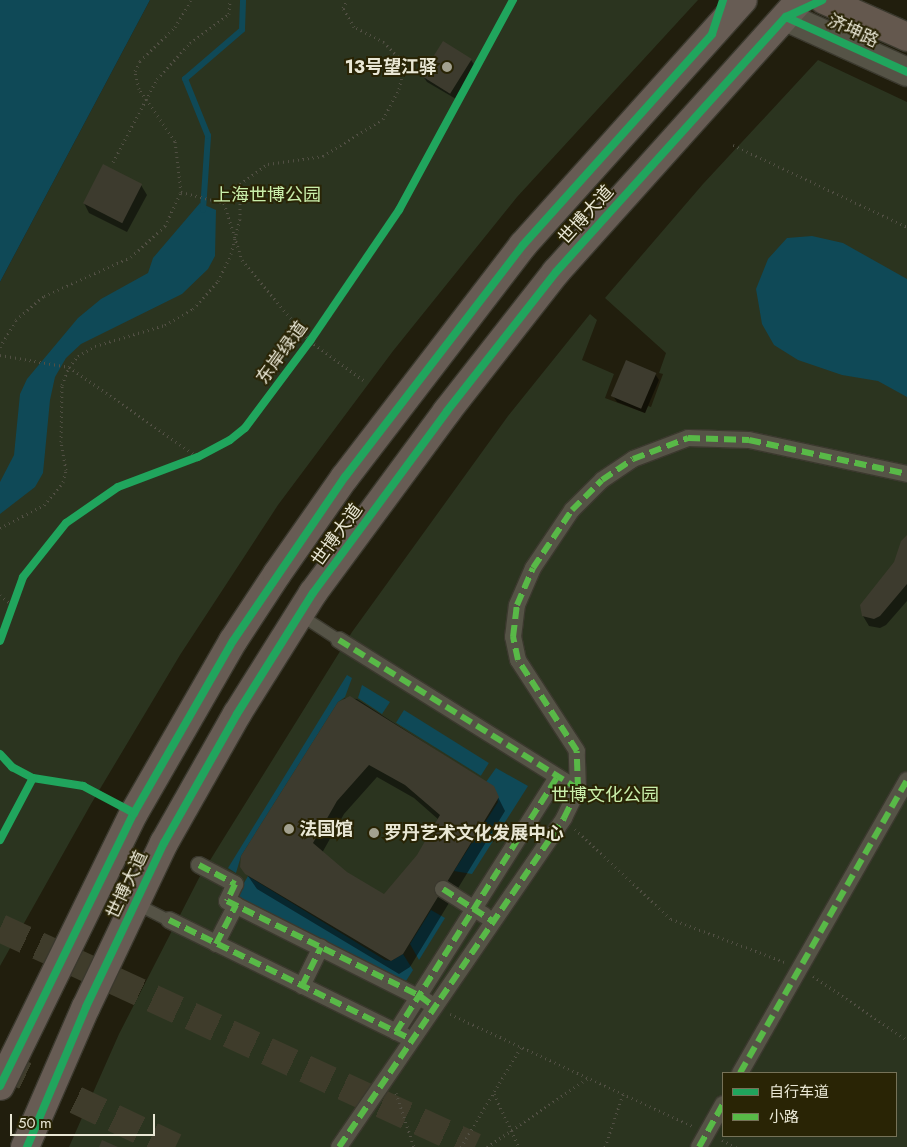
<!DOCTYPE html>
<html>
<head>
<meta charset="utf-8">
<style>
  body { margin:0 }
  #map { position:relative; width:907px; height:1147px; overflow:hidden; background:#211e0d; font-family:Jost,"Noto Sans SC",sans-serif }
  div>[style] { position:absolute }
  .green>* { inset:0; background:#2b341f }
  .water>* { inset:0; background:#0f4957; transform-origin:0 0 }
  .shadow>* { inset:0; background:#0007 }
  .stream>* { height:5.5px; margin:-2.75px; padding:0 2.75px; transform-origin:2.75px; border-radius:2.75px; background:#0f4957 }
  .building>* { inset:0; background:#3d3b2e; transform-origin:0 0 }
  .secondary-tunnel>* { height:28px; margin-top:-14px; transform-origin:0; background:repeating-linear-gradient(90deg,#3f3c2b 0 28px,transparent 0 42px) }
  .path>* { height:3px; margin-top:-1.5px; transform-origin:0; background:repeating-linear-gradient(90deg,#514f43 0 1px,transparent 0 5px) }
  .roads { filter:drop-shadow(1px 0 #3b392e) drop-shadow(-1px 0 #3b392e) drop-shadow(0 1px #3b392e) drop-shadow(0 -1px #3b392e) }
  .service>* { height:11px; margin:-5.5px; padding:0 5.5px; transform-origin:5.5px; border-radius:5.5px; background:#555346 }
  .pedestrian>* { height:16px; margin:-8px; padding:0 8px; transform-origin:8px; border-radius:8px; background:#555346 }
  .tertiary>* { height:28px; margin:-14px; padding:0 14px; transform-origin:14px; border-radius:14px; background:#555346 }
  .primary>* { height:28px; margin:-14px; padding:0 14px; transform-origin:14px; border-radius:14px; background:#675c54 }
  .trunk>* { height:28px; margin:-14px; padding:0 14px; transform-origin:14px; border-radius:14px; background:#64584e }
  .quiet>* { height:6px; margin-top:-3px; transform-origin:0; background:repeating-linear-gradient(90deg,#58b947 0 12px,transparent 0 18px) }
  .cycleway>* { height:8px; margin:-4px; padding:0 4px; transform-origin:4px; border-radius:4px; background:#20a55d }
  .dots>* { width:14px; height:14px; translate:-50% -50%; box-sizing:border-box; border:2px solid #292405; border-radius:50% }
  span { translate:-50% -50%; white-space:nowrap; text-align:center; line-height:1.15; -webkit-text-stroke:4px #292405; paint-order:stroke }
  .street-label { font-size:18px; color:#e9e7d5 }
  .poi-label { font-size:18px; color:#e9e7d5; font-weight:700 }
  .right { translate:-100% -50%; text-align:right }
  .left { translate:0 -50%; text-align:left }
  .park-label { font-size:18px; color:#c9eeaa }
  .legend { position:absolute; left:722px; top:1072px; width:175px; height:65px; box-sizing:border-box; background:#292405; border:1px solid #767258; margin:0; padding:6px 9px; list-style:none; font-size:15px; color:#e9e7d5 }
  .legend li { display:flex; align-items:center; gap:10px; height:25px }
  .legend b { width:25px; border:1px solid #767258 }
  .scale { position:absolute; left:10px; top:1114px; width:145px; height:22px; box-sizing:border-box; border:2px solid #e9e7d5; border-top:0; padding-left:6px; font-size:15px; line-height:18px; white-space:nowrap; color:#e9e7d5; -webkit-text-stroke:4px #292405; paint-order:stroke }
</style>
</head>
<body>
<div id="map">
  <div class="green">
    <div style="clip-path:polygon(150px 0,698px 0,517px 197px,393px 351px,278px 505px,180px 655px,91px 804px,0 966px,0 282px)"></div>
    <div style="clip-path:polygon(evenodd,818px 60px,907px 102px,907px 1147px,69px 1147px,119px 1034px,199px 878px,352px 632px,508px 416px,590px 314px,597px 320px,582px 360px,614px 374px,605px 398px,645px 413px,648px 406px,651px 407px,663px 374px,659px 373px,666px 353px,605px 298px,703px 184px,818px 60px,723px 1073px,896px 1073px,896px 1136px,723px 1136px,723px 1073px)"></div>
  </div>
  <div class="water">
    <div style="clip-path:polygon(0 0,150px 0,0 282px)"></div>
    <div style="clip-path:polygon(200px 203px,216px 210px,215px 256px,208px 269px,182px 294px,81px 344px,66px 358px,55px 377px,50px 400px,43px 473px,35px 487px,0 514px,0 482px,14px 455px,20px 394px,27px 379px,78px 318px,101px 299px,148px 273px,153px 258px)"></div>
    <div style="clip-path:polygon(812px 236px,843px 243px,907px 279px,907px 397px,878px 381px,842px 375px,798px 360px,774px 345px,762px 324px,756px 289px,768px 259px,787px 238px)"></div>
    <div style="clip-path:polygon(347px 675px,352px 678px,345px 697px,338px 702px,241px 856px,236px 873px,228px 868px)"></div>
    <div style="clip-path:polygon(362px 685px,390px 702px,382px 714px,358px 698px)"></div>
    <div style="left:404px;top:710px;width:100px;height:15px;rotate:32deg"></div>
    <div style="clip-path:polygon(496px 768px,528px 786px,472px 874px,454px 871px,498px 802px,494px 787px,486px 782px)"></div>
    <div style="clip-path:polygon(248px 876px,385px 960px,391px 961px,403px 954px,413px 970px,406px 981px,236px 897px)"></div>
    <div style="clip-path:polygon(431px 910px,445px 918px,419px 960px,410px 944px)"></div>
  </div>
  <div class="shadow">
    <div style="clip-path:polygon(471px 60px,475px 66px,456px 99px,427px 82px,423px 76px)"></div>
    <div style="clip-path:polygon(141px 185px,147px 195px,127px 232px,89px 213px,84px 203px)"></div>
    <div style="clip-path:polygon(655px 374px,659px 380px,645px 413px,617px 402px,613px 396px)"></div>
    <div style="clip-path:polygon(907px 537px,907px 601px,886px 625px,880px 628px,869px 626px,863px 616px,895px 563px)"></div>
    <div style="clip-path:polygon(evenodd,345px 698px,357px 699px,493px 787px,505px 811px,410px 967px,399px 974px,257px 889px,241px 866px,339px 703px,345px 698px,377px 777px,414px 798px,439px 820px,418px 856px,384px 895px,346px 873px,322px 853px,344px 814px,377px 777px)"></div>
  </div>
  <div class="stream">
    <div style="left:203px;top:210px;width:74px;rotate:-86.1deg"></div>
    <div style="left:208px;top:136px;width:61px;rotate:-112deg"></div>
    <div style="left:185px;top:79px;width:75px;rotate:-40.7deg"></div>
    <div style="left:242px;top:30px;width:30px;rotate:-88deg"></div>
  </div>
  <div class="building">
    <div style="left:443px;top:41px;width:34px;height:41px;rotate:32deg"></div>
    <div style="left:103px;top:164px;width:44px;height:44px;rotate:27deg"></div>
    <div style="left:626px;top:360px;width:33px;height:39px;rotate:23deg"></div>
    <div style="clip-path:polygon(907px 535px,907px 584px,880px 616px,874px 619px,862px 616px,860px 605px,894px 562px,901px 541px)"></div>
    <div style="clip-path:polygon(evenodd,350px 696px,494px 786px,499px 797px,403px 954px,391px 961px,245px 874px,240px 867px,241px 856px,338px 702px,350px 696px,369px 765px,405px 785px,440px 815px,417px 855px,384px 894px,347px 872px,313px 843px,337px 801px,369px 765px)"></div>
    <div style="clip-path:polygon(102px 1140px,118px 1147px,99px 1147px)"></div>
  </div>
  <div class="secondary-tunnel">
    <div style="left:0;top:928px;width:523px;rotate:24.75deg"></div>
    <div style="left:0;top:1064px;width:194px;rotate:25.4deg"></div>
  </div>
  <div class="path">
    <div style="left:733px;top:145px;width:192px;rotate:25.2deg"></div>
    <div style="left:113px;top:162px;width:94px;rotate:-62.1deg"></div>
    <div style="left:157px;top:79px;width:49px;rotate:-47.5deg"></div>
    <div style="left:190px;top:43px;width:49px;rotate:-36.6deg"></div>
    <div style="left:229px;top:14px;width:14px;rotate:-86deg"></div>
    <div style="left:181px;top:192px;width:44px;rotate:14.3deg"></div>
    <div style="left:224px;top:203px;width:60px;rotate:72.5deg"></div>
    <div style="left:242px;top:260px;width:106px;rotate:50deg"></div>
    <div style="left:310px;top:341px;width:66px;rotate:36.3deg"></div>
    <div style="left:0;top:347px;width:31px;rotate:-59deg"></div>
    <div style="left:16px;top:320px;width:37px;rotate:-41deg"></div>
    <div style="left:44px;top:296px;width:95px;rotate:-24.1deg"></div>
    <div style="left:131px;top:257px;width:46px;rotate:-42.4deg"></div>
    <div style="left:165px;top:226px;width:38px;rotate:-65deg"></div>
    <div style="left:181px;top:192px;width:51px;rotate:-96.7deg"></div>
    <div style="left:175px;top:141px;width:63px;rotate:-124.7deg"></div>
    <div style="left:139px;top:89px;width:18px;rotate:-103deg"></div>
    <div style="left:135px;top:71px;width:11px;rotate:-63deg"></div>
    <div style="left:140px;top:61px;width:49px;rotate:-44.2deg"></div>
    <div style="left:175px;top:27px;width:31px;rotate:-59deg"></div>
    <div style="left:0;top:355px;width:70px;rotate:9.9deg"></div>
    <div style="left:69px;top:367px;width:157px;rotate:34.9deg"></div>
    <div style="left:0;top:528px;width:50px;rotate:-27.6deg"></div>
    <div style="left:44px;top:505px;width:30px;rotate:-50deg"></div>
    <div style="left:63px;top:482px;width:12px;rotate:-76deg"></div>
    <div style="left:66px;top:470px;width:28px;rotate:-100deg"></div>
    <div style="left:61px;top:442px;width:57px;rotate:-89deg"></div>
    <div style="left:62px;top:385px;width:19px;rotate:-69deg"></div>
    <div style="left:69px;top:367px;width:14px;rotate:-51deg"></div>
    <div style="left:78px;top:356px;width:20px;rotate:-30deg"></div>
    <div style="left:95px;top:346px;width:73px;rotate:-16.7deg"></div>
    <div style="left:165px;top:325px;width:32px;rotate:-30deg"></div>
    <div style="left:193px;top:309px;width:38px;rotate:-48deg"></div>
    <div style="left:218px;top:281px;width:30px;rotate:-64deg"></div>
    <div style="left:231px;top:254px;width:36px;rotate:-76deg"></div>
    <div style="left:240px;top:219px;width:35px;rotate:-90deg"></div>
    <div style="left:240px;top:184px;width:34px;rotate:-36deg"></div>
    <div style="left:268px;top:164px;width:56px;rotate:-8.3deg"></div>
    <div style="left:323px;top:156px;width:70px;rotate:-31.7deg"></div>
    <div style="left:383px;top:119px;width:34px;rotate:-62deg"></div>
    <div style="left:399px;top:89px;width:26px;rotate:-77deg"></div>
    <div style="left:405px;top:64px;width:30px;rotate:-134deg"></div>
    <div style="left:384px;top:42px;width:34px;rotate:-153deg"></div>
    <div style="left:354px;top:27px;width:22px;rotate:-120deg"></div>
    <div style="left:343px;top:8px;width:9px;rotate:-63deg"></div>
    <div style="left:0;top:595px;width:16px;rotate:38deg"></div>
    <div style="left:575px;top:829px;width:132px;rotate:43.2deg"></div>
    <div style="left:671px;top:919px;width:122px;rotate:20.7deg"></div>
    <div style="left:813px;top:976px;width:114px;rotate:34.2deg"></div>
    <div style="left:450px;top:1014px;width:267px;rotate:24.8deg"></div>
    <div style="left:396px;top:1093px;width:57px;rotate:71.6deg"></div>
    <div style="left:494px;top:1094px;width:59px;rotate:64.7deg"></div>
    <div style="left:722px;top:1140px;width:16px;rotate:27deg"></div>
    <div style="left:461px;top:1147px;width:117px;rotate:-59deg"></div>
    <div style="left:487px;top:1147px;width:122px;rotate:-34.3deg"></div>
    <div style="left:605px;top:1147px;width:56px;rotate:-71.2deg"></div>
  </div>
  <div class="roads">
    <div class="service">
      <div style="left:299px;top:614px;width:48px;rotate:33deg"></div>
      <div style="left:135px;top:903px;width:38px;rotate:27deg"></div>
    </div>
    <div class="pedestrian">
      <div style="left:339px;top:640px;width:268px;rotate:32deg"></div>
      <div style="left:199px;top:865px;width:41px;rotate:27.8deg"></div>
      <div style="left:235px;top:884px;width:19px;rotate:115deg"></div>
      <div style="left:227px;top:901px;width:225px;rotate:26.7deg"></div>
      <div style="left:443px;top:889px;width:49px;rotate:32.4deg"></div>
      <div style="left:169px;top:920px;width:263px;rotate:26.2deg"></div>
      <div style="left:216px;top:944px;width:44px;rotate:-62.9deg"></div>
      <div style="left:302px;top:986px;width:43px;rotate:-64deg"></div>
      <div style="left:396px;top:1032px;width:302px;rotate:-57.7deg"></div>
      <div style="left:740px;top:1073px;width:337px;rotate:-60.3deg"></div>
      <div style="left:339px;top:1147px;width:399px;rotate:-55.6deg"></div>
      <div style="left:564px;top:818px;width:32px;rotate:-64deg"></div>
      <div style="left:578px;top:789px;width:38px;rotate:-92deg"></div>
      <div style="left:577px;top:751px;width:108px;rotate:-123deg"></div>
      <div style="left:518px;top:660px;width:24px;rotate:-102deg"></div>
      <div style="left:513px;top:637px;width:32px;rotate:-83deg"></div>
      <div style="left:517px;top:605px;width:40px;rotate:-66.6deg"></div>
      <div style="left:533px;top:568px;width:70px;rotate:-56.1deg"></div>
      <div style="left:572px;top:510px;width:42px;rotate:-45deg"></div>
      <div style="left:602px;top:480px;width:37px;rotate:-34deg"></div>
      <div style="left:633px;top:459px;width:59px;rotate:-20.9deg"></div>
      <div style="left:688px;top:438px;width:61px;rotate:1.9deg"></div>
      <div style="left:749px;top:440px;width:162px;rotate:12.1deg"></div>
      <div style="left:699px;top:1147px;width:49px;rotate:-60.8deg"></div>
    </div>
    <div class="tertiary">
      <div style="left:786px;top:17px;width:133px;rotate:24.4deg"></div>
    </div>
    <div class="primary">
      <div style="left:0;top:1086px;width:304px;rotate:-63.9deg"></div>
      <div style="left:134px;top:813px;width:198px;rotate:-60.1deg"></div>
      <div style="left:233px;top:641px;width:80px;rotate:-56.7deg"></div>
      <div style="left:277px;top:574px;width:118px;rotate:-55deg"></div>
      <div style="left:345px;top:477px;width:292px;rotate:-52.5deg"></div>
      <div style="left:523px;top:245px;width:329px;rotate:-48.1deg"></div>
      <div style="left:25px;top:1147px;width:153px;rotate:-66.5deg"></div>
      <div style="left:86px;top:1007px;width:182px;rotate:-64.6deg"></div>
      <div style="left:164px;top:843px;width:148px;rotate:-60.5deg"></div>
      <div style="left:237px;top:714px;width:143px;rotate:-57.9deg"></div>
      <div style="left:313px;top:593px;width:226px;rotate:-53.6deg"></div>
      <div style="left:447px;top:411px;width:177px;rotate:-51.9deg"></div>
      <div style="left:556px;top:272px;width:365px;rotate:-48.1deg"></div>
    </div>
    <div class="trunk">
      <div style="left:824px;top:0;width:91px;rotate:24deg"></div>
    </div>
  </div>
  <div class="quiet">
    <div style="left:339px;top:640px;width:282px;rotate:31.9deg"></div>
    <div style="left:199px;top:865px;width:41px;rotate:27.8deg"></div>
    <div style="left:235px;top:884px;width:19px;rotate:115deg"></div>
    <div style="left:227px;top:901px;width:215px;rotate:26.2deg"></div>
    <div style="left:420px;top:996px;width:20px;rotate:37deg"></div>
    <div style="left:443px;top:889px;width:61px;rotate:32.9deg"></div>
    <div style="left:169px;top:920px;width:272px;rotate:26.2deg"></div>
    <div style="left:216px;top:944px;width:44px;rotate:-62.9deg"></div>
    <div style="left:302px;top:986px;width:43px;rotate:-64deg"></div>
    <div style="left:396px;top:1032px;width:302px;rotate:-57.7deg"></div>
    <div style="left:740px;top:1073px;width:337px;rotate:-60.3deg"></div>
    <div style="left:339px;top:1147px;width:399px;rotate:-55.6deg"></div>
    <div style="left:564px;top:818px;width:32px;rotate:-64deg"></div>
    <div style="left:578px;top:789px;width:38px;rotate:-92deg"></div>
    <div style="left:577px;top:751px;width:108px;rotate:-123deg"></div>
    <div style="left:518px;top:660px;width:24px;rotate:-102deg"></div>
    <div style="left:513px;top:637px;width:32px;rotate:-83deg"></div>
    <div style="left:517px;top:605px;width:40px;rotate:-66.6deg"></div>
    <div style="left:533px;top:568px;width:70px;rotate:-56.1deg"></div>
    <div style="left:572px;top:510px;width:42px;rotate:-45deg"></div>
    <div style="left:602px;top:480px;width:37px;rotate:-34deg"></div>
    <div style="left:633px;top:459px;width:59px;rotate:-20.9deg"></div>
    <div style="left:688px;top:438px;width:61px;rotate:1.9deg"></div>
    <div style="left:749px;top:440px;width:162px;rotate:12.1deg"></div>
    <div style="left:699px;top:1147px;width:49px;rotate:-60.8deg"></div>
  </div>
  <div class="cycleway">
    <div style="left:786px;top:17px;width:133px;rotate:24.4deg"></div>
    <div style="left:0;top:641px;width:68px;rotate:-70.2deg"></div>
    <div style="left:23px;top:577px;width:69px;rotate:-51.5deg"></div>
    <div style="left:66px;top:523px;width:63px;rotate:-34.7deg"></div>
    <div style="left:118px;top:487px;width:85px;rotate:-20.6deg"></div>
    <div style="left:198px;top:457px;width:36px;rotate:-28deg"></div>
    <div style="left:230px;top:440px;width:19px;rotate:-39deg"></div>
    <div style="left:245px;top:428px;width:109px;rotate:-53.2deg"></div>
    <div style="left:310px;top:341px;width:158px;rotate:-55.8deg"></div>
    <div style="left:399px;top:210px;width:239px;rotate:-61.5deg"></div>
    <div style="left:0;top:754px;width:18px;rotate:47deg"></div>
    <div style="left:12px;top:767px;width:24px;rotate:28deg"></div>
    <div style="left:33px;top:778px;width:51px;rotate:9.1deg"></div>
    <div style="left:83px;top:786px;width:58px;rotate:27.9deg"></div>
    <div style="left:0;top:840px;width:70px;rotate:-62deg"></div>
    <div style="left:0;top:1086px;width:304px;rotate:-63.9deg"></div>
    <div style="left:134px;top:813px;width:198px;rotate:-60.1deg"></div>
    <div style="left:233px;top:641px;width:199px;rotate:-55.7deg"></div>
    <div style="left:345px;top:477px;width:292px;rotate:-52.5deg"></div>
    <div style="left:523px;top:245px;width:283px;rotate:-48.1deg"></div>
    <div style="left:712px;top:34px;width:36px;rotate:-72deg"></div>
    <div style="left:27px;top:1147px;width:152px;rotate:-67.1deg"></div>
    <div style="left:86px;top:1007px;width:182px;rotate:-64.6deg"></div>
    <div style="left:164px;top:843px;width:148px;rotate:-60.5deg"></div>
    <div style="left:237px;top:714px;width:143px;rotate:-57.9deg"></div>
    <div style="left:313px;top:593px;width:226px;rotate:-53.6deg"></div>
    <div style="left:447px;top:411px;width:177px;rotate:-51.9deg"></div>
    <div style="left:556px;top:272px;width:343px;rotate:-48deg"></div>
    <div style="left:786px;top:17px;width:40px;rotate:-25deg"></div>
  </div>
  <div class="dots">
    <div style="left:447px;top:67px;background:#a3a18f"></div>
    <div style="left:289px;top:829px;background:#a3a18f"></div>
    <div style="left:374px;top:833px;background:#a3a18f"></div>
  </div>
  <div class="street-label">
    <span style="left:853px;top:31px;rotate:25deg">济坤路</span>
    <span style="left:586px;top:215px;rotate:-48deg">世博大道</span>
    <span style="left:282px;top:353px;rotate:-54deg">东岸绿道</span>
    <span style="left:337px;top:535px;rotate:-54deg">世博大道</span>
    <span style="left:127px;top:885px;rotate:-65deg">世博大道</span>
  </div>
  <div class="poi-label">
    <span class="right" style="left:437px;top:67px">13号望江驿</span>
    <span class="left" style="left:299px;top:829px">法国馆</span>
    <span class="left" style="left:384px;top:833px">罗丹艺术文化发展中心</span>
  </div>
  <div class="park-label">
    <span style="left:267px;top:195px">上海世博公园</span>
    <span style="left:605px;top:795px">世博文化公园</span>
  </div>
  <ul class="legend">
  <li><b style="height:6px;background:#20a55d"></b>自行车道</li>
  <li><b style="height:6px;background:#58b947"></b>小路</li>
  </ul>
  <div class="scale">50 m</div>
</div>
</body>
</html>
